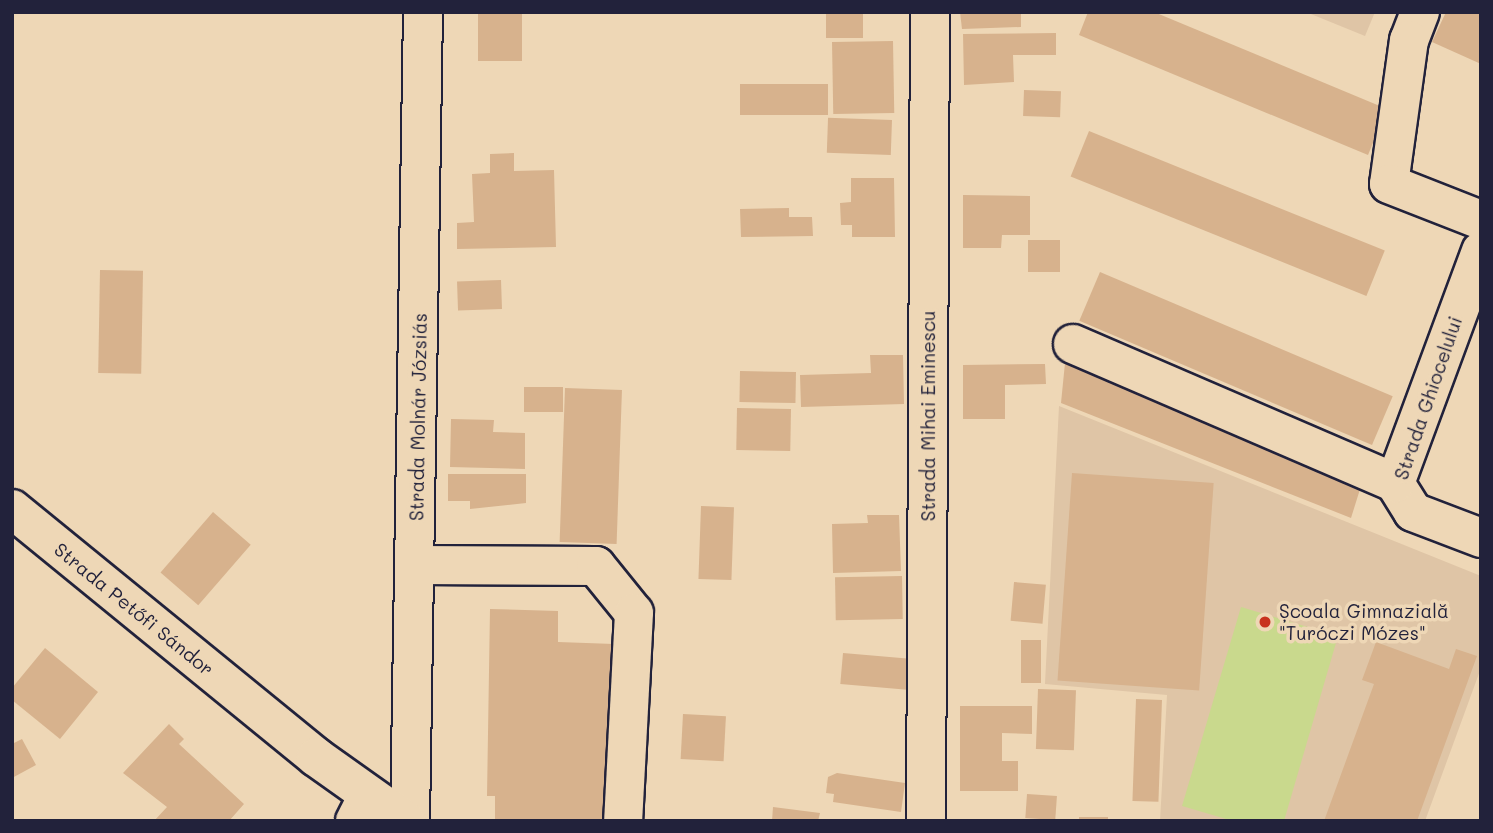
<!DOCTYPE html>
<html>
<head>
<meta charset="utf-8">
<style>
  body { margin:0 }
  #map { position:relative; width:1493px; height:833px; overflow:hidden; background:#eed7b6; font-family:Mali,sans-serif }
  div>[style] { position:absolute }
  .built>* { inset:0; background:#dfc5a6 }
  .green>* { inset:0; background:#c9d98d }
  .building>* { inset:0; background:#d7b28d; transform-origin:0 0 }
  .roads { filter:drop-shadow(2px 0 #22223b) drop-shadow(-2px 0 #22223b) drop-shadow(0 2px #22223b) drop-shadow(0 -2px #22223b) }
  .minor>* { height:38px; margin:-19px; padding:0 19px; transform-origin:19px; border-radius:19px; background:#eed7b6 }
  .major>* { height:38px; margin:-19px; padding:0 19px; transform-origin:19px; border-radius:19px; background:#eed7b6 }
  .dots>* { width:19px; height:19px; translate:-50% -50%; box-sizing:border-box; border:4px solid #eed7b6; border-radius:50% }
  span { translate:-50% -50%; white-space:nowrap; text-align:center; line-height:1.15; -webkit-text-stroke:7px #eed7b6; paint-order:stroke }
  .street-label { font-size:19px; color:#22223b }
  .poi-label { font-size:19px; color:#22223b }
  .left { translate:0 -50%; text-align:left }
  .frame { position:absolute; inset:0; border:14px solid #22223b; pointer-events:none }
</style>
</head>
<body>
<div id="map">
  <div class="built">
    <div style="clip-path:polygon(1306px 12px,1375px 12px,1365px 36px)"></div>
    <div style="clip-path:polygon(1059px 406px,1481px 576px,1481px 668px,1425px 821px,1160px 821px,1167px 695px,1045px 684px)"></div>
  </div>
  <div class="green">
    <div style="clip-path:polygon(1241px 607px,1338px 636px,1284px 821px,1233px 821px,1182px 806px)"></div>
  </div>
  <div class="building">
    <div style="left:478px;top:12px;width:44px;height:49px"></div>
    <div style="left:826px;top:12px;width:37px;height:26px"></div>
    <div style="clip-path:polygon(960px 12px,1021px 12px,1021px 27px,962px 29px)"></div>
    <div style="clip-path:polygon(1088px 12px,1154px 12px,1387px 109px,1368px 155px,1079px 35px)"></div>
    <div style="clip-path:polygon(1446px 12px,1481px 12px,1481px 64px,1432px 42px)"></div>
    <div style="clip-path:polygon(1056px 33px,1056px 55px,1013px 55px,1014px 82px,964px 85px,963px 34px)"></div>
    <div style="left:893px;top:41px;width:72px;height:61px;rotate:89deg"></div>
    <div style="left:740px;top:84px;width:88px;height:31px"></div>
    <div style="left:1024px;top:90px;width:37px;height:26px;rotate:2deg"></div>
    <div style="left:892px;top:120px;width:35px;height:64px;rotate:92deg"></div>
    <div style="left:1089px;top:131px;width:319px;height:49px;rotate:22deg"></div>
    <div style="clip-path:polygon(514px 153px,514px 171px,554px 170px,556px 247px,457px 249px,457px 223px,474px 222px,472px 174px,490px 173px,490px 154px)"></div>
    <div style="clip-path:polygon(851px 178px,894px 178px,895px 237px,852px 237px,852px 225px,841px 225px,840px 203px,851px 202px)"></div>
    <div style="clip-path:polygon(963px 195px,1030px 196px,1030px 235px,1002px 235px,1001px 248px,963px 248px)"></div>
    <div style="clip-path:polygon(789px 208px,789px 217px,812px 217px,813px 236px,741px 237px,740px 209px)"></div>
    <div style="left:1028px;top:240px;width:32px;height:32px"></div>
    <div style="left:100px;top:270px;width:43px;height:103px;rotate:1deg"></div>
    <div style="left:1100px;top:272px;width:318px;height:53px;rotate:23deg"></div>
    <div style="left:501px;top:280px;width:29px;height:44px;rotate:88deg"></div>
    <div style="clip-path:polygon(870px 355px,903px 355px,904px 404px,801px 407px,800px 375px,871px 373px)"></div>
    <div style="clip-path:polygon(1065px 363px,1361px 486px,1351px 518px,1061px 403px)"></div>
    <div style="clip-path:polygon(1045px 364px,1046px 384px,1005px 385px,1005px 419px,963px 419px,963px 365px)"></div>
    <div style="left:740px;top:371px;width:56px;height:31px;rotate:1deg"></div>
    <div style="left:524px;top:387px;width:39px;height:25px"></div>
    <div style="left:565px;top:388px;width:57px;height:154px;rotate:2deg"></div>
    <div style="left:737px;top:408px;width:54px;height:42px;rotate:1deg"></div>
    <div style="clip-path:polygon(451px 419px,494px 420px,493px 432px,525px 433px,525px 469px,450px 467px)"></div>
    <div style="left:1072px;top:473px;width:142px;height:208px;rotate:4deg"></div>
    <div style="clip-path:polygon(448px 474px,526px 474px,526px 503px,470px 509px,470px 501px,448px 501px)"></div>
    <div style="left:701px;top:506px;width:33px;height:73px;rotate:2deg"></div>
    <div style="left:213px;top:512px;width:50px;height:80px;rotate:41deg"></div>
    <div style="clip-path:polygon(867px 515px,899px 515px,901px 571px,833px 573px,832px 524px,868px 523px)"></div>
    <div style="left:902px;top:576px;width:43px;height:67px;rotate:89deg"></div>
    <div style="left:1014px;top:582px;width:32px;height:39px;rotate:5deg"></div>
    <div style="clip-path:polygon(490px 609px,558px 611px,558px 642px,614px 644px,610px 821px,495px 821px,495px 796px,487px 796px)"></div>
    <div style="left:1021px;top:640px;width:20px;height:43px"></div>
    <div style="clip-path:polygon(1376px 642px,1449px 669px,1456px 649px,1477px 656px,1417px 821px,1324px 821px,1374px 684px,1362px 680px)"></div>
    <div style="clip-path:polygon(45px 648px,98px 692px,60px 739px,12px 700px,12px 688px)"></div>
    <div style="left:843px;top:653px;width:70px;height:31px;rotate:5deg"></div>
    <div style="left:1038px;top:689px;width:38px;height:60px;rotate:2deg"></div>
    <div style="left:1136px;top:699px;width:26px;height:102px;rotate:2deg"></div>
    <div style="clip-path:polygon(960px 706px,1032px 706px,1032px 734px,1002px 733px,1002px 761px,1018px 761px,1018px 791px,960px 791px)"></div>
    <div style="left:683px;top:714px;width:43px;height:45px;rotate:3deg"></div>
    <div style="clip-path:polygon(169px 724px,184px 739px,179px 744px,244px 804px,229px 821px,154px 821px,167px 807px,123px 773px)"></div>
    <div style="clip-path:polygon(22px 739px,36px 765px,12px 778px,12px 744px)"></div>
    <div style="clip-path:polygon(837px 773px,905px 783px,901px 812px,833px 802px,834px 794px,826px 793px,828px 777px)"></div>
    <div style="left:1027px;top:794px;width:30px;height:24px;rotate:4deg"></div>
    <div style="clip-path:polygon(773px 807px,820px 813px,818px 821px,772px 821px)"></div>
    <div style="left:1079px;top:817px;width:29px;height:4px"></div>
  </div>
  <div class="roads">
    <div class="minor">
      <div style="left:1420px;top:12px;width:30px;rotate:111deg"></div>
      <div style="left:1409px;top:40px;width:145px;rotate:97.9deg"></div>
      <div style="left:1389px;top:184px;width:99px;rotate:21.4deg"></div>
      <div style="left:1481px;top:251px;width:247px;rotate:110.3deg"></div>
      <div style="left:1395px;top:483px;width:34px;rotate:58deg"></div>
      <div style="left:1413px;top:512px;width:73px;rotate:20.9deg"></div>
      <div style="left:1073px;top:344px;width:351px;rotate:23.3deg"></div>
      <div style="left:416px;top:565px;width:180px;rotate:0.3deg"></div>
      <div style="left:596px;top:566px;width:60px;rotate:51deg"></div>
      <div style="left:634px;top:613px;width:208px;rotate:93deg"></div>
      <div style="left:355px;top:821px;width:29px;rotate:-63deg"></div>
      <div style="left:410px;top:821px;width:809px;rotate:-89.08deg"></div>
      <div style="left:926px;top:821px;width:809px;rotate:-89.72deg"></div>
    </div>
    <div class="major">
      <div style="left:12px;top:509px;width:392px;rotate:39.2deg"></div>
      <div style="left:316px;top:757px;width:110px;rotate:35.4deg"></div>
    </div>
  </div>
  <div class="dots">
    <div style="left:1265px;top:622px;background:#c8321e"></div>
  </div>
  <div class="street-label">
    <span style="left:1428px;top:398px;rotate:-71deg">Strada Ghiocelului</span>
    <span style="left:928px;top:416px;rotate:-90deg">Strada Mihai Eminescu</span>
    <span style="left:418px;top:417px;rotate:-89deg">Strada Molnár Józsiás</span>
    <span style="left:134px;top:609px;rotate:39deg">Strada Petőfi Sándor</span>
  </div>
  <div class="poi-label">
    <span class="left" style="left:1279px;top:622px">Școala Gimnazială<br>"Turóczi Mózes"</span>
  </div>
  <div class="frame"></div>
</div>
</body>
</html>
